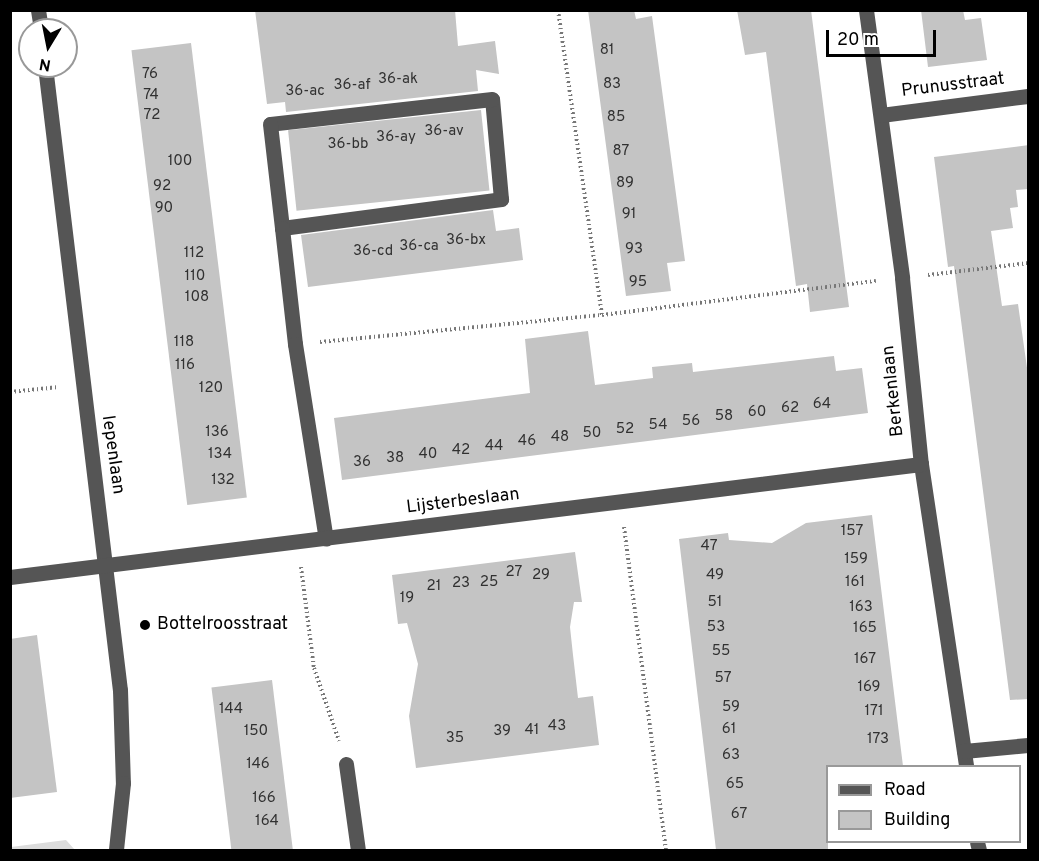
<!DOCTYPE html>
<html>
<head>
<meta charset="utf-8">
<style>
  body { margin:0 }
  #map { position:relative; width:1039px; height:861px; overflow:hidden; background:#fff; font-family:Overpass,sans-serif }
  div>[style] { position:absolute }
  .green>* { inset:0; background:#dcdcdc }
  .building>* { inset:0; background:#c4c4c4; transform-origin:0 0 }
  .path>* { height:4px; margin-top:-2px; transform-origin:0; background:repeating-linear-gradient(90deg,#777 0 1.5px,transparent 0 4.5px) }
  .minor>* { height:15px; margin:-7.5px; padding:0 7.5px; transform-origin:7.5px; border-radius:7.5px; background:#555 }
  .dots>* { width:16px; height:16px; translate:-50% -50%; box-sizing:border-box; border:3px solid #fff; border-radius:50% }
  span { translate:-50% -50%; white-space:nowrap; text-align:center; line-height:1.15; -webkit-text-stroke:4.5px #fff; paint-order:stroke }
  .number-label { font-size:15px; color:#313131 }
  .number-label span { -webkit-text-stroke-width:0 }
  .street-label { font-size:18px; color:#000 }
  .poi-label { font-size:18px; color:#000 }
  .left { translate:0 -50%; text-align:left }
  .frame { position:absolute; inset:0; border:12px solid #000; pointer-events:none }
  .legend { position:absolute; left:826px; top:765px; width:195px; height:78px; box-sizing:border-box; background:#fff; border:2px solid #999; margin:0; padding:8px 10px; list-style:none; font-size:18px; color:#000 }
  .legend li { display:flex; align-items:center; gap:12px; height:30px }
  .legend b { width:30px; border:2px solid #999 }
  .north { position:absolute; left:18px; top:18px; width:60px; height:60px; box-sizing:border-box; background:#fff; border:2px solid #999; border-radius:50%; rotate:190deg; font-size:16px; font-weight:700; line-height:24px; text-align:center; color:#000 }
  .north::after { content:''; display:block; margin:auto; width:21px; height:27px; background:#000; clip-path:polygon(50% 0,100% 100%,50% 72%,0 100%) }
  .scale { position:absolute; left:826px; top:30px; width:110px; height:27px; box-sizing:border-box; border:3px solid #000; border-top:0; padding-left:8px; font-size:18px; line-height:21px; white-space:nowrap; color:#000; -webkit-text-stroke:4px #fff; paint-order:stroke }
</style>
</head>
<body>
<div id="map">
  <div class="green">
    <div style="clip-path:polygon(66px 840px,75px 850px,11px 850px,11px 847px)"></div>
  </div>
  <div class="building">
    <div style="clip-path:polygon(255px 10px,455px 10px,458px 46px,495px 41px,499px 74px,476px 70px,478px 91px,286px 112px,285px 102px,267px 104px)"></div>
    <div style="clip-path:polygon(588px 10px,634px 10px,636px 19px,652px 16px,685px 261px,667px 263px,671px 291px,626px 296px)"></div>
    <div style="clip-path:polygon(737px 10px,811px 10px,849px 307px,810px 312px,807px 284px,796px 286px,766px 52px,745px 55px)"></div>
    <div style="clip-path:polygon(921px 10px,963px 10px,965px 20px,981px 18px,987px 60px,928px 67px)"></div>
    <div style="left:191px;top:43px;width:458px;height:60px;rotate:83deg"></div>
    <div style="left:481px;top:110px;width:81px;height:194px;rotate:84deg"></div>
    <div style="clip-path:polygon(1029px 145px,1029px 189px,1016px 190px,1018px 207px,1010px 208px,1013px 228px,991px 231px,1002px 306px,1018px 304px,1029px 382px,1029px 699px,1010px 700px,954px 266px,948px 267px,934px 157px)"></div>
    <div style="clip-path:polygon(493px 210px,496px 231px,519px 228px,523px 260px,308px 287px,301px 235px)"></div>
    <div style="clip-path:polygon(588px 331px,595px 385px,653px 378px,652px 367px,692px 363px,693px 372px,834px 356px,836px 371px,862px 368px,868px 413px,342px 480px,334px 418px,530px 393px,525px 339px)"></div>
    <div style="clip-path:polygon(872px 515px,903px 766px,828px 766px,828px 850px,716px 850px,679px 539px,728px 533px,729px 540px,772px 543px,806px 523px)"></div>
    <div style="clip-path:polygon(575px 552px,582px 602px,574px 602px,570px 627px,573px 655px,578px 698px,593px 696px,599px 745px,416px 768px,409px 716px,418px 664px,407px 623px,398px 624px,392px 575px)"></div>
    <div style="clip-path:polygon(37px 635px,57px 792px,10px 798px,10px 639px)"></div>
    <div style="left:272px;top:680px;width:171px;height:61px;rotate:83deg"></div>
  </div>
  <div class="path">
    <div style="left:558px;top:10px;width:308px;rotate:81.8deg"></div>
    <div style="left:928px;top:275px;width:101px;rotate:-6.8deg"></div>
    <div style="left:320px;top:342px;width:283px;rotate:-5.5deg"></div>
    <div style="left:602px;top:315px;width:276px;rotate:-7.1deg"></div>
    <div style="left:10px;top:392px;width:49px;rotate:-5.8deg"></div>
    <div style="left:624px;top:527px;width:326px;rotate:82.6deg"></div>
    <div style="left:301px;top:567px;width:102px;rotate:82.7deg"></div>
    <div style="left:314px;top:668px;width:77px;rotate:71.1deg"></div>
  </div>
  <div class="minor">
    <div style="left:38px;top:10px;width:20px;rotate:81deg"></div>
    <div style="left:866px;top:10px;width:270px;rotate:82.3deg"></div>
    <div style="left:902px;top:278px;width:187px;rotate:84.2deg"></div>
    <div style="left:921px;top:464px;width:305px;rotate:81.5deg"></div>
    <div style="left:45px;top:66px;width:628px;rotate:83.15deg"></div>
    <div style="left:120px;top:690px;width:93px;rotate:88.2deg"></div>
    <div style="left:123px;top:783px;width:67px;rotate:96deg"></div>
    <div style="left:881px;top:115px;width:148px;rotate:-7.4deg"></div>
    <div style="left:282px;top:228px;width:221px;rotate:-7.5deg"></div>
    <div style="left:501px;top:199px;width:100px;rotate:-95.1deg"></div>
    <div style="left:492px;top:99px;width:223px;rotate:173.6deg"></div>
    <div style="left:270px;top:124px;width:105px;rotate:83.4deg"></div>
    <div style="left:282px;top:228px;width:117px;rotate:83.6deg"></div>
    <div style="left:295px;top:344px;width:197px;rotate:81deg"></div>
    <div style="left:10px;top:577px;width:918px;rotate:-7.07deg"></div>
    <div style="left:964px;top:751px;width:64px;rotate:-5.4deg"></div>
    <div style="left:346px;top:764px;width:87px;rotate:82.1deg"></div>
    <div style="left:977px;top:842px;width:8px;rotate:76deg"></div>
  </div>
  <div class="dots">
    <div style="left:145px;top:625px;background:#000"></div>
  </div>
  <div class="number-label">
    <span style="left:607px;top:51px">81</span>
    <span style="left:150px;top:75px">76</span>
    <span style="left:398px;top:80px">36-ak</span>
    <span style="left:612px;top:85px">83</span>
    <span style="left:352px;top:86px">36-af</span>
    <span style="left:305px;top:92px">36-ac</span>
    <span style="left:151px;top:96px">74</span>
    <span style="left:152px;top:116px">72</span>
    <span style="left:616px;top:118px">85</span>
    <span style="left:444px;top:132px">36-av</span>
    <span style="left:396px;top:138px">36-ay</span>
    <span style="left:348px;top:145px">36-bb</span>
    <span style="left:621px;top:152px">87</span>
    <span style="left:180px;top:162px">100</span>
    <span style="left:625px;top:184px">89</span>
    <span style="left:162px;top:187px">92</span>
    <span style="left:164px;top:209px">90</span>
    <span style="left:629px;top:215px">91</span>
    <span style="left:466px;top:241px">36-bx</span>
    <span style="left:419px;top:247px">36-ca</span>
    <span style="left:634px;top:250px">93</span>
    <span style="left:373px;top:252px">36-cd</span>
    <span style="left:194px;top:254px">112</span>
    <span style="left:195px;top:277px">110</span>
    <span style="left:638px;top:283px">95</span>
    <span style="left:197px;top:298px">108</span>
    <span style="left:184px;top:343px">118</span>
    <span style="left:185px;top:366px">116</span>
    <span style="left:211px;top:389px">120</span>
    <span style="left:822px;top:405px">64</span>
    <span style="left:790px;top:409px">62</span>
    <span style="left:757px;top:413px">60</span>
    <span style="left:724px;top:417px">58</span>
    <span style="left:691px;top:422px">56</span>
    <span style="left:658px;top:426px">54</span>
    <span style="left:625px;top:430px">52</span>
    <span style="left:217px;top:433px">136</span>
    <span style="left:592px;top:434px">50</span>
    <span style="left:560px;top:438px">48</span>
    <span style="left:527px;top:442px">46</span>
    <span style="left:494px;top:447px">44</span>
    <span style="left:461px;top:451px">42</span>
    <span style="left:220px;top:455px">134</span>
    <span style="left:428px;top:455px">40</span>
    <span style="left:395px;top:459px">38</span>
    <span style="left:362px;top:463px">36</span>
    <span style="left:223px;top:481px">132</span>
    <span style="left:852px;top:532px">157</span>
    <span style="left:709px;top:547px">47</span>
    <span style="left:856px;top:560px">159</span>
    <span style="left:514px;top:573px">27</span>
    <span style="left:541px;top:576px">29</span>
    <span style="left:715px;top:576px">49</span>
    <span style="left:489px;top:583px">25</span>
    <span style="left:855px;top:583px">161</span>
    <span style="left:461px;top:584px">23</span>
    <span style="left:434px;top:587px">21</span>
    <span style="left:407px;top:599px">19</span>
    <span style="left:715px;top:603px">51</span>
    <span style="left:861px;top:608px">163</span>
    <span style="left:716px;top:628px">53</span>
    <span style="left:865px;top:629px">165</span>
    <span style="left:721px;top:652px">55</span>
    <span style="left:865px;top:660px">167</span>
    <span style="left:723px;top:679px">57</span>
    <span style="left:869px;top:688px">169</span>
    <span style="left:731px;top:708px">59</span>
    <span style="left:231px;top:710px">144</span>
    <span style="left:874px;top:712px">171</span>
    <span style="left:557px;top:727px">43</span>
    <span style="left:729px;top:730px">61</span>
    <span style="left:532px;top:731px">41</span>
    <span style="left:256px;top:732px">150</span>
    <span style="left:502px;top:732px">39</span>
    <span style="left:455px;top:739px">35</span>
    <span style="left:878px;top:740px">173</span>
    <span style="left:731px;top:756px">63</span>
    <span style="left:258px;top:765px">146</span>
    <span style="left:735px;top:785px">65</span>
    <span style="left:264px;top:799px">166</span>
    <span style="left:739px;top:815px">67</span>
    <span style="left:267px;top:822px">164</span>
  </div>
  <div class="street-label">
    <span style="left:953px;top:86px;rotate:-7deg">Prunusstraat</span>
    <span style="left:894px;top:391px;rotate:-96deg">Berkenlaan</span>
    <span style="left:112px;top:455px;rotate:82deg">Iepenlaan</span>
    <span style="left:463px;top:502px;rotate:-7deg">Lijsterbeslaan</span>
  </div>
  <div class="poi-label">
    <span class="left" style="left:157px;top:625px">Bottelroosstraat</span>
  </div>
  <div class="frame"></div>
  <ul class="legend">
  <li><b style="height:8px;background:#555"></b>Road</li>
  <li><b style="height:16px;background:#c4c4c4"></b>Building</li>
  </ul>
  <div class="north">N</div>
  <div class="scale">20 m</div>
</div>
</body>
</html>
